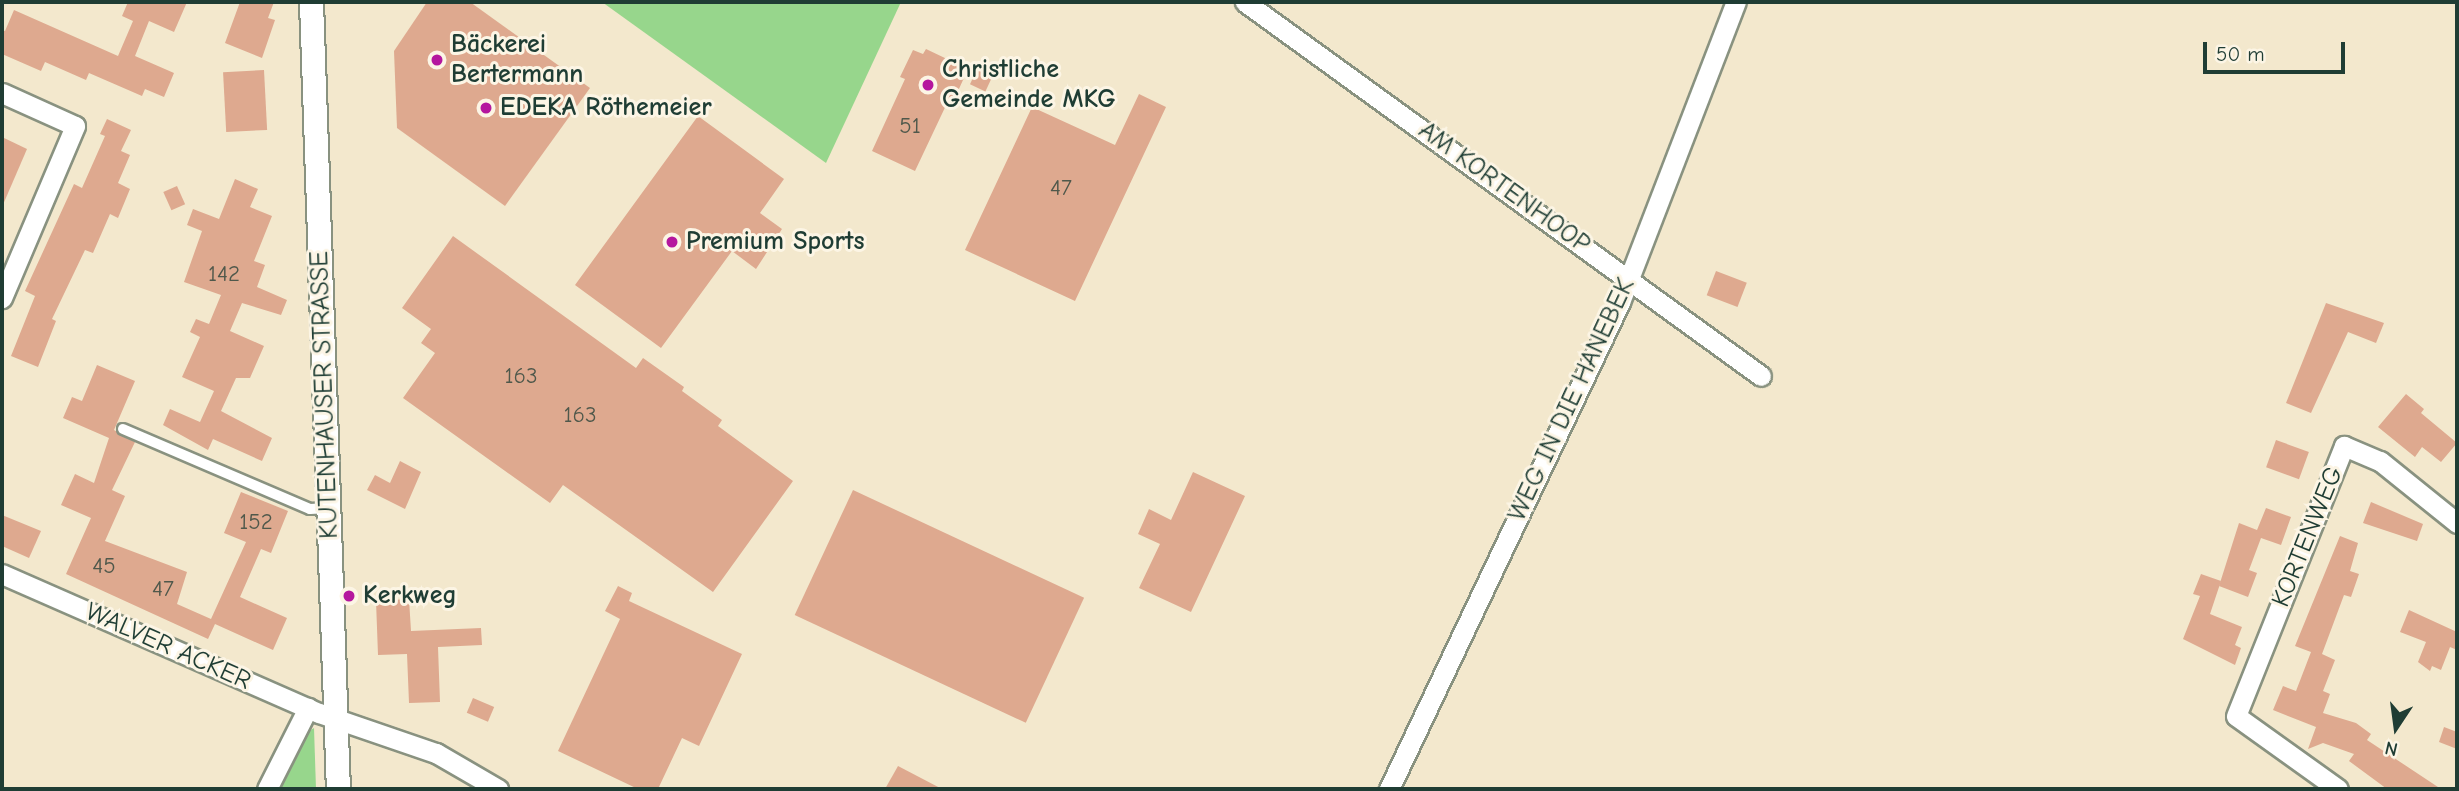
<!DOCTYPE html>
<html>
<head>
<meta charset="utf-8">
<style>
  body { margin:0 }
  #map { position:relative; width:2459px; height:791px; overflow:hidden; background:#f3e8cd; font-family:"Comic Neue",sans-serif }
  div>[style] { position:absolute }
  .green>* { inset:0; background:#97d68c }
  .building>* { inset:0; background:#dea98f; transform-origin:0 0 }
  .roads { filter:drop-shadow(2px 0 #899280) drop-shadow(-2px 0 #899280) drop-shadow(0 2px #899280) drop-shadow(0 -2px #899280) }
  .service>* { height:10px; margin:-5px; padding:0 5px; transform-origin:5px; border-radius:5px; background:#fff }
  .minor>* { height:19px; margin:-9.5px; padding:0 9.5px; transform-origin:9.5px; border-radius:9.5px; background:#fff }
  .tertiary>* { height:23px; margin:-11.5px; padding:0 11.5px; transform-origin:11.5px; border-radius:11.5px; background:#fff }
  .dots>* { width:19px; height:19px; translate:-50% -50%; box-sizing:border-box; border:4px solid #fcf5e5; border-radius:50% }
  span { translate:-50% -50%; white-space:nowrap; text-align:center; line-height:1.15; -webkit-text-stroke:6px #fcf5e5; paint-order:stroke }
  .number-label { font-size:23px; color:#4f584b }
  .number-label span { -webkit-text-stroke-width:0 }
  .poi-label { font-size:26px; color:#1f3d34; font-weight:700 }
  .left { translate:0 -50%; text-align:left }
  .street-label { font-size:26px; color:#1f3d34 }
  .frame { position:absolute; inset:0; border:4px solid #1f3d34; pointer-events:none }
  .north { position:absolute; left:2361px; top:693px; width:70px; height:70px; -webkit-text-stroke:5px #fcf5e5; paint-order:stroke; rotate:193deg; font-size:19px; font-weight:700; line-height:28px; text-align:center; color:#1f3d34 }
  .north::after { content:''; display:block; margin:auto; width:24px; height:32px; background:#1f3d34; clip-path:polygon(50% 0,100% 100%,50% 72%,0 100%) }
  .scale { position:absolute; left:2203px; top:42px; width:142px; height:32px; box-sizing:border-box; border:4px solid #1f3d34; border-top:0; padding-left:9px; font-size:21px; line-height:24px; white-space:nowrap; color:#1f3d34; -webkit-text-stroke:5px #fcf5e5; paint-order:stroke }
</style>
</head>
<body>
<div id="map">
  <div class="green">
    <div style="clip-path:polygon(602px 2px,901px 2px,826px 163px)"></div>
    <div style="clip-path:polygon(314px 728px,316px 789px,275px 789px,301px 736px)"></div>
  </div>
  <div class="building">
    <div style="clip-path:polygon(128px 2px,187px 2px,174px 32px,149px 21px,135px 56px,174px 73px,164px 97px,145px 89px,142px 96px,89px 73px,86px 80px,45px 62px,41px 71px,2px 54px,2px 30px,5px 31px,14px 10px,118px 56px,133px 21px,122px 16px)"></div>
    <div style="clip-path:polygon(240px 2px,274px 2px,268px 18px,275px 20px,262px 58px,225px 43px)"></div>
    <div style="clip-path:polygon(427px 2px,470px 2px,590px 88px,505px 206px,397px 128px,394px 51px)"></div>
    <div style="clip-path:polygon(926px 49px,968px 69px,953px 102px,949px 99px,915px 171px,872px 151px,905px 79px,900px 77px,913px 50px,923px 54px)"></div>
    <div style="left:978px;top:67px;width:17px;height:19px;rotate:25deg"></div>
    <div style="left:264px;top:70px;width:60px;height:41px;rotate:87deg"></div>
    <div style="clip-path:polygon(1139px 94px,1166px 107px,1075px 301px,965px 250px,1032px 107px,1115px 145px)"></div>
    <div style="clip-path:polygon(698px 116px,784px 179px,760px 213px,782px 229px,756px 269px,732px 251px,661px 348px,575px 285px)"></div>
    <div style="clip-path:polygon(107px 119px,131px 130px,121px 151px,130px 155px,118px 183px,130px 189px,118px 218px,110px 214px,93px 253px,85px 250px,52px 319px,56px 321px,38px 367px,11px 356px,35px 296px,25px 291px,74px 184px,82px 188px,105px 136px,100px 134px)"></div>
    <div style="clip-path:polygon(2px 137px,27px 149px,2px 207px)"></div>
    <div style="clip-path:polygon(235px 179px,258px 189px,250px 207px,272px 216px,254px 261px,265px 265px,257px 287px,287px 300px,281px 315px,242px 303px,230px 331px,264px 346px,250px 378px,236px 378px,221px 411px,272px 438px,262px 461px,213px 439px,208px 450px,163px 425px,170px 409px,200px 422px,214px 391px,182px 377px,200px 337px,190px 332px,196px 319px,209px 324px,221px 295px,184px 282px,202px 231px,187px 225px,193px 209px,219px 219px)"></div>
    <div style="left:177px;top:186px;width:20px;height:15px;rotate:66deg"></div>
    <div style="clip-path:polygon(453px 236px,636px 368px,643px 358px,684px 387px,682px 391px,722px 420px,718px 426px,793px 481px,713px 592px,563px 485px,550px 503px,403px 398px,435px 353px,421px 343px,431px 329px,402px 308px)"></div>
    <div style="left:1716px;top:271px;width:33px;height:26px;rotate:21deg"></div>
    <div style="clip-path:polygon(2326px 303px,2384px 323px,2376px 343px,2348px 332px,2311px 413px,2286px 403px)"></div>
    <div style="clip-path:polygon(97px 365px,135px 381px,114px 430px,135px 442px,112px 490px,125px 496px,105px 541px,187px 572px,177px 604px,211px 619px,246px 542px,224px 533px,241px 492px,288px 511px,271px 553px,261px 549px,240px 597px,287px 618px,273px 650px,215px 624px,208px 639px,66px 574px,91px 518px,61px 505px,75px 474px,94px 483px,109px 438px,63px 418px,72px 397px,82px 401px)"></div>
    <div style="clip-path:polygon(2406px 394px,2424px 409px,2421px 413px,2457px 443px,2441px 462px,2422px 447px,2415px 457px,2378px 427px)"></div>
    <div style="left:2276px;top:440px;width:35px;height:29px;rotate:20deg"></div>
    <div style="clip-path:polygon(400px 461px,421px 472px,405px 509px,367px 490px,375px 475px,390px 483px)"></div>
    <div style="clip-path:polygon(1193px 472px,1245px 496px,1191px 612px,1139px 588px,1160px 544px,1138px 534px,1149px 509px,1171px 520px)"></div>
    <div style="left:853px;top:490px;width:255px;height:138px;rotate:25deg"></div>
    <div style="clip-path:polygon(2371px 502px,2423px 524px,2417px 541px,2363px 523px)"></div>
    <div style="clip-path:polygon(2266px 508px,2291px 517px,2281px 545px,2261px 538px,2249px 570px,2257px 573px,2248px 597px,2219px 586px,2239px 523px,2257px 530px)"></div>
    <div style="clip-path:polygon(2px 515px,41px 531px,29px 558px,2px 546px)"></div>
    <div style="clip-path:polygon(2340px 536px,2358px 543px,2350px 571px,2359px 574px,2351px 597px,2344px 595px,2322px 654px,2335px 660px,2323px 691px,2330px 694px,2323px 713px,2356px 723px,2371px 734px,2367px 740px,2441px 789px,2387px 789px,2349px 761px,2354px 754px,2323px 743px,2308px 749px,2316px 727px,2273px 710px,2283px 686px,2296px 691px,2311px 652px,2295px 646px)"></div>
    <div style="clip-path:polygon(2201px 574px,2221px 581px,2210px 614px,2242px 627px,2235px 645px,2241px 648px,2235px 665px,2183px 639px,2200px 596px,2193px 594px)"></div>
    <div style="clip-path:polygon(618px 586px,632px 593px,629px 601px,742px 654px,699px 746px,682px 738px,658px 789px,638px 789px,558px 751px,620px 619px,605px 611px)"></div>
    <div style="clip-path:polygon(409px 599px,411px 631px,481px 628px,482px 645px,438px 647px,440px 702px,409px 703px,407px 654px,378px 655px,376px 601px)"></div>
    <div style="clip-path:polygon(2409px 610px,2457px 632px,2457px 650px,2450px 647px,2441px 670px,2432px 666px,2430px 671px,2418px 662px,2426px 642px,2400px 632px)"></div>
    <div style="left:473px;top:698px;width:23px;height:16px;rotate:23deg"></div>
    <div style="clip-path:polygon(2444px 727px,2457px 732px,2457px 749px,2439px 742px)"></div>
    <div style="clip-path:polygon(898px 766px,942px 789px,885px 789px)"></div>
  </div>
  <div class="roads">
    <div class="service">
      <div style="left:123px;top:429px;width:203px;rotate:23.2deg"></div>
      <div style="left:310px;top:509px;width:19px;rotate:-3deg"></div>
    </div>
    <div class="minor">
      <div style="left:1245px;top:2px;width:637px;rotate:35.93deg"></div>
      <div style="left:2px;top:93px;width:80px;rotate:24.3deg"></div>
      <div style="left:75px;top:126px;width:187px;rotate:113deg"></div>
      <div style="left:2px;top:574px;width:346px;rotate:23.7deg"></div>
      <div style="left:319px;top:713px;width:124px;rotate:18.9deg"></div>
      <div style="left:436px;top:753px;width:72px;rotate:30.1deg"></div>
      <div style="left:267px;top:789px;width:91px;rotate:-63.2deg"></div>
      <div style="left:1389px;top:789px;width:539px;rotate:-64.62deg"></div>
      <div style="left:1620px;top:302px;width:322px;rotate:-68.9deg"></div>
      <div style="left:2338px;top:789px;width:125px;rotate:-144.4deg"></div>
      <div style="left:2236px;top:716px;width:291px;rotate:-68.2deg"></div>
      <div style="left:2344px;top:446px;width:39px;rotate:23deg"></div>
      <div style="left:2380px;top:461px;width:99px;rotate:38.8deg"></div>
    </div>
    <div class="tertiary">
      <div style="left:311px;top:2px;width:787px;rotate:88.04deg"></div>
    </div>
  </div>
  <div class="dots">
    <div style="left:437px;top:60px;background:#b5179e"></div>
    <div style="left:928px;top:85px;background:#b5179e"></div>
    <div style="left:486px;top:108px;background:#b5179e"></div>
    <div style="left:672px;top:242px;background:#b5179e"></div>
    <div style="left:349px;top:596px;background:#b5179e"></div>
  </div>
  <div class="number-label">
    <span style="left:910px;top:126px">51</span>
    <span style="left:1061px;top:188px">47</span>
    <span style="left:224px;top:274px">142</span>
    <span style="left:521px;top:376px">163</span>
    <span style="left:580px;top:415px">163</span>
    <span style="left:256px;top:522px">152</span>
    <span style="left:104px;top:566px">45</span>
    <span style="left:163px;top:589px">47</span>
  </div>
  <div class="poi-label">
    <span class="left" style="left:451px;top:60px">Bäckerei<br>Bertermann</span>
    <span class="left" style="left:942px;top:85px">Christliche<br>Gemeinde MKG</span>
    <span class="left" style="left:500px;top:108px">EDEKA Röthemeier</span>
    <span class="left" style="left:686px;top:242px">Premium Sports</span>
    <span class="left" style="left:363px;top:596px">Kerkweg</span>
  </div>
  <div class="street-label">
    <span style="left:1504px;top:188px;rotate:36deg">AM KORTENHOOP</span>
    <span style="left:325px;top:395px;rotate:-92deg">KUTENHAUSER STRASSE</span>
    <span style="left:1572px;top:400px;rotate:-65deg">WEG IN DIE HANEBEK</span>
    <span style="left:2308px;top:537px;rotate:-68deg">KORTENWEG</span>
    <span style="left:168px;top:647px;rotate:24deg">WALVER ACKER</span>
  </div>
  <div class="frame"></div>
  <div class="north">N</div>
  <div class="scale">50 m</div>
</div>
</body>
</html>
